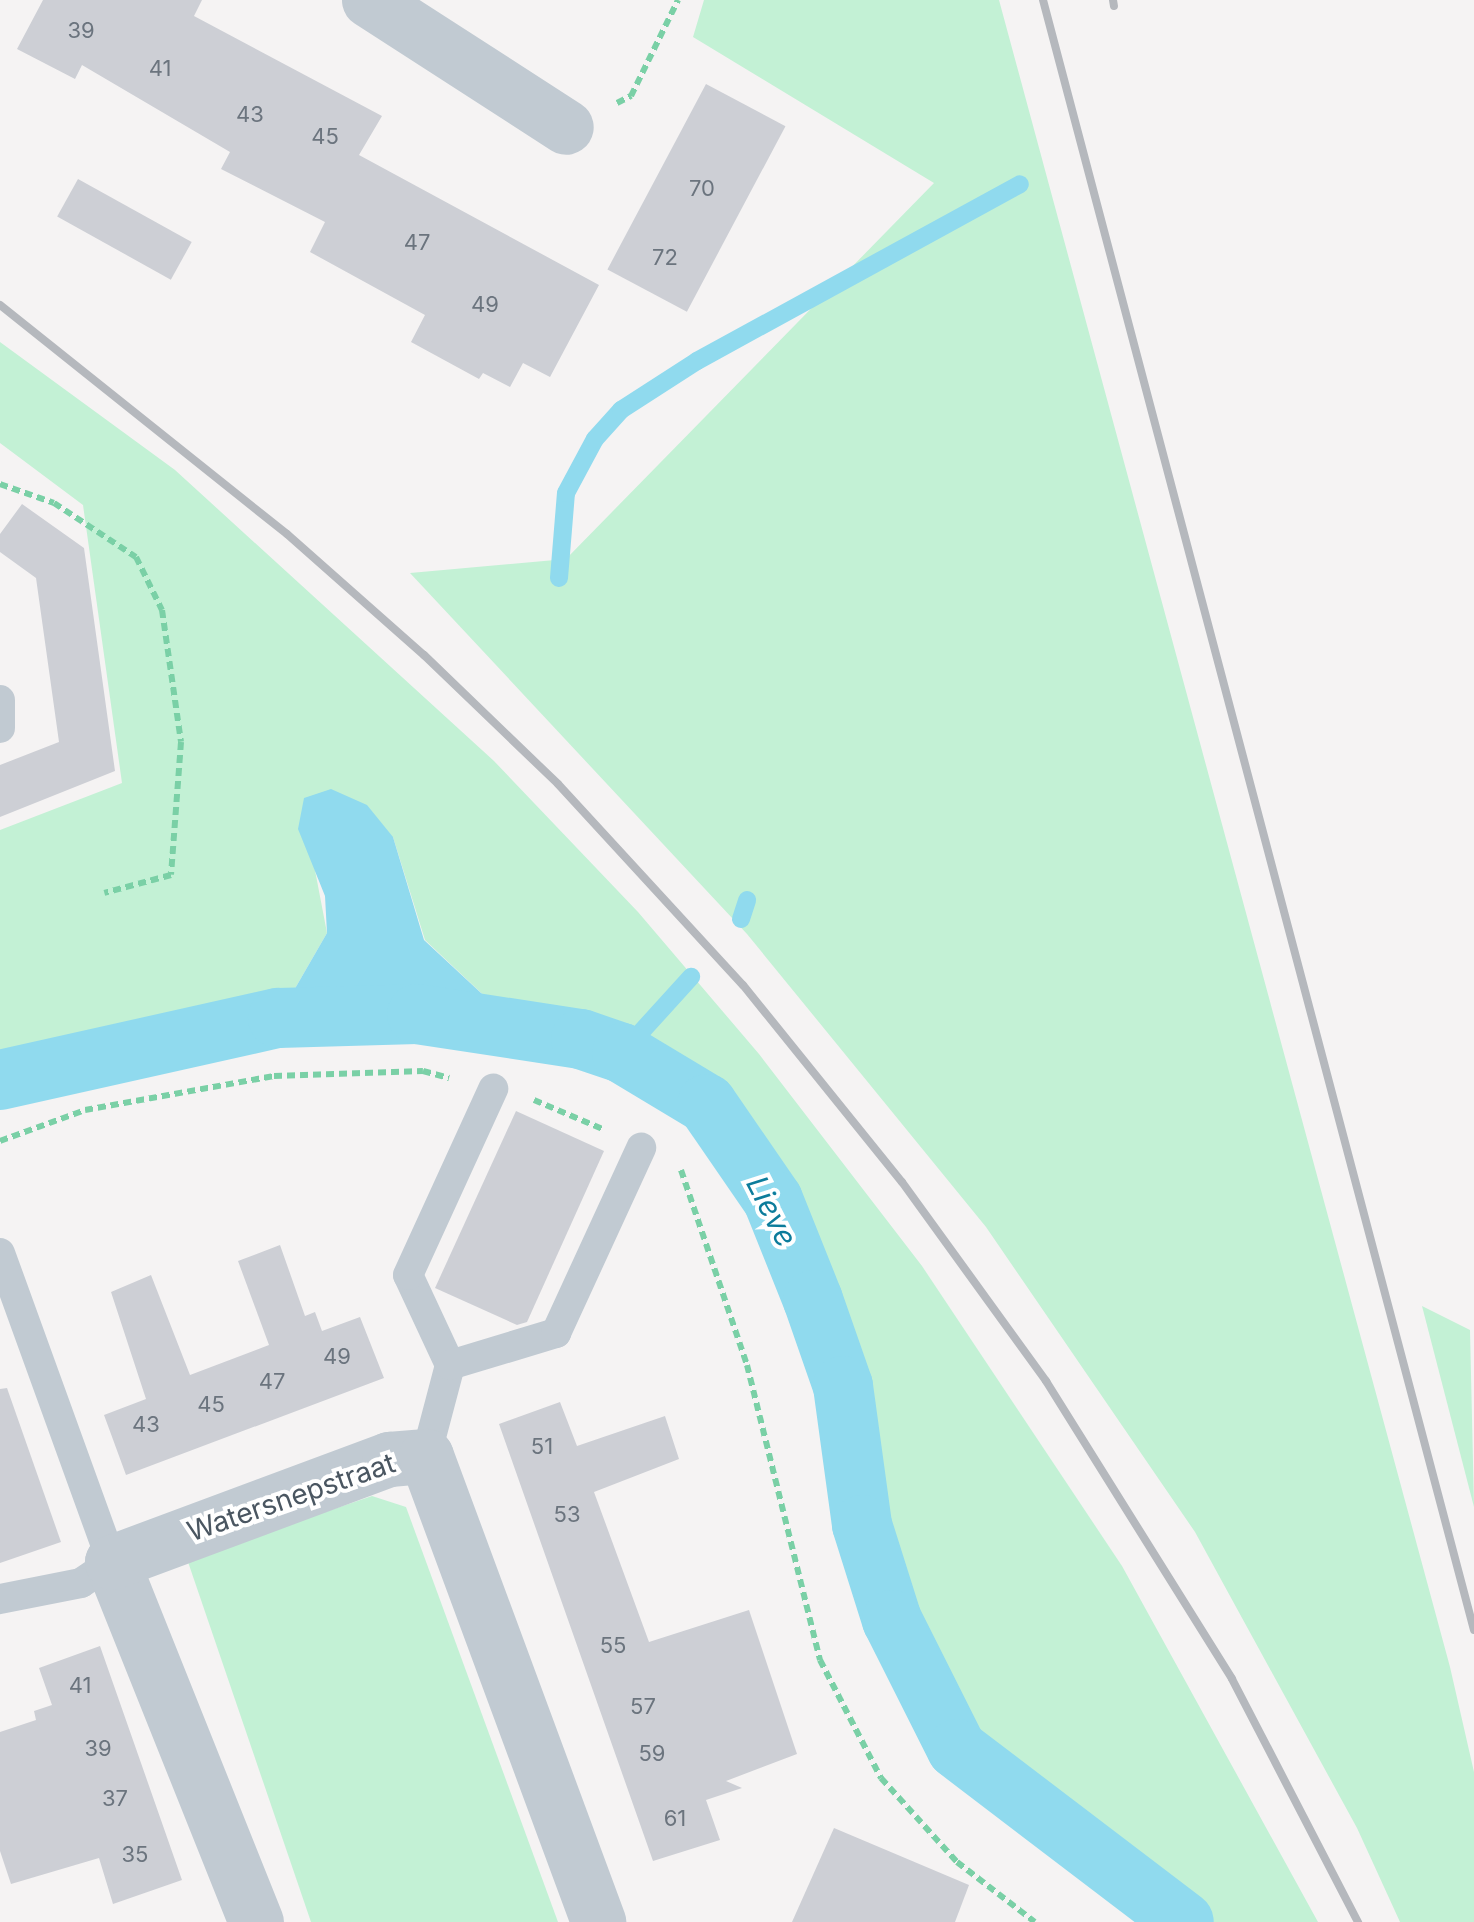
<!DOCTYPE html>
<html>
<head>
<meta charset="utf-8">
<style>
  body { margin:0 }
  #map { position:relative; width:1474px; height:1922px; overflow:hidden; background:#f5f3f3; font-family:Inter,sans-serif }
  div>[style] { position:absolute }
  .green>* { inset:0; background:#c3f1d5 }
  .water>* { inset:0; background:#90daee }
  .stream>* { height:18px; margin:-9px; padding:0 9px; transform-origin:9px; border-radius:9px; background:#90daee }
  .canal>* { height:60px; margin:-30px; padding:0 30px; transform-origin:30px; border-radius:30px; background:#90daee }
  .building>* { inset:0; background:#cdcfd5; transform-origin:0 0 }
  .path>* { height:6px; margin-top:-3px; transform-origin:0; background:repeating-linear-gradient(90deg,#7ad0a6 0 8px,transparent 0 13px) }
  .lane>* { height:30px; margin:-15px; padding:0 15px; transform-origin:15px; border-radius:15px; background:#c1cad2 }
  .street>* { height:55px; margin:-27.5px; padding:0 27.5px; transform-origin:27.5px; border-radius:27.5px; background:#c1cad2 }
  .rail>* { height:8px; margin:-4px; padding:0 4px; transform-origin:4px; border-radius:4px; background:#b5b8bd }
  span { translate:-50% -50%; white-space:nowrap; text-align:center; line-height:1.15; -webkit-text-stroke:8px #fff; paint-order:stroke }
  .number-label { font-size:22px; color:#6b747e }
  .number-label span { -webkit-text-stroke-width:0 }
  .street-label { font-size:28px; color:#4a5661 }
  .water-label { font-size:30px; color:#0c7c9b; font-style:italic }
</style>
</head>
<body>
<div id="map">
  <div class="green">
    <div style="clip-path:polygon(704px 0,999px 0,1450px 1667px,1474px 1772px,1474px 1922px,1400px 1922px,1357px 1828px,1195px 1532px,986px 1227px,747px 934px,410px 573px,566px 559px,934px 183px,693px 37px)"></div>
    <div style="clip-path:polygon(0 342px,175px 470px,494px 761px,638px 912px,759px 1054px,922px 1266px,1122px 1566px,1318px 1922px,1184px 1922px,957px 1749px,891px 1620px,862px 1525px,843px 1386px,773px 1200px,707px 1104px,622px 1053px,496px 1024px,495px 1006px,425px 940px,393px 837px,314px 865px,327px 933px,278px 1018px,0 1080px,0 830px,122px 783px,83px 505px,0 443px)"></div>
    <div style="clip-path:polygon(1422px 1306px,1470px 1330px,1474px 1507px)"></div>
    <div style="clip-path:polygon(372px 1496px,406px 1507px,558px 1922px,311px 1922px,187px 1559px)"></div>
  </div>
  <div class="water">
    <div style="clip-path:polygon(331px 789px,367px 805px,393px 837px,424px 940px,495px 1006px,496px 1024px,415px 1009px,278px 1018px,327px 933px,325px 896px,298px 829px,304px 798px)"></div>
  </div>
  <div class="stream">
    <div style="left:559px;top:578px;width:85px;rotate:-85.3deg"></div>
    <div style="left:566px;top:493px;width:61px;rotate:-61.8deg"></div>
    <div style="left:595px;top:439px;width:39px;rotate:-48deg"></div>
    <div style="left:621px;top:410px;width:90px;rotate:-32.8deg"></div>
    <div style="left:697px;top:361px;width:368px;rotate:-28.7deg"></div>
    <div style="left:741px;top:919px;width:20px;rotate:-72deg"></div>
    <div style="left:622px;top:1053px;width:103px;rotate:-47.8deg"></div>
  </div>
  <div class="canal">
    <div style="left:0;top:1080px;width:285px;rotate:-12.6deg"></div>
    <div style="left:278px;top:1018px;width:139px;rotate:-1.6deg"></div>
    <div style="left:417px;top:1014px;width:166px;rotate:8.7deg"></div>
    <div style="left:581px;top:1039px;width:43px;rotate:18.9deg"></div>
    <div style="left:622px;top:1053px;width:99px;rotate:31deg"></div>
    <div style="left:707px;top:1104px;width:116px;rotate:55.5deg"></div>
    <div style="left:773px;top:1200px;width:108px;rotate:68.2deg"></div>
    <div style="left:813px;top:1300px;width:91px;rotate:70.8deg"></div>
    <div style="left:843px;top:1386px;width:140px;rotate:82.2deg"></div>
    <div style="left:862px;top:1525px;width:100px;rotate:72.5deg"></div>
    <div style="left:892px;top:1620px;width:144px;rotate:63.3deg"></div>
    <div style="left:957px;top:1749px;width:285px;rotate:37.3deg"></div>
  </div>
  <div class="building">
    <div style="clip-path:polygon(43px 0,202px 0,194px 16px,382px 116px,359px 155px,599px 285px,550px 377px,523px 363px,510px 387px,483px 373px,479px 379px,411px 342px,425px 315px,310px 252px,325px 222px,221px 169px,230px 152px,82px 65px,75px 79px,17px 49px)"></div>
    <div style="left:706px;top:84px;width:90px;height:210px;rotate:28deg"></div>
    <div style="left:78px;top:179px;width:130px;height:43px;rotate:29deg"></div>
    <div style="clip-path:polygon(22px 504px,84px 548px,115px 771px,0 817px,0 765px,59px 742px,36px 578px,0 552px,0 534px)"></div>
    <div style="clip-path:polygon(516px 1111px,604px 1151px,527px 1322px,517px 1325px,435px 1288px)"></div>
    <div style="clip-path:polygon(280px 1245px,305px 1316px,315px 1312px,322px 1331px,360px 1317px,384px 1378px,126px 1475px,104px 1415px,146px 1399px,111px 1292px,151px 1275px,190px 1375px,269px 1345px,238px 1261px)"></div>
    <div style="clip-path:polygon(7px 1388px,61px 1542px,0 1563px,0 1389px)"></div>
    <div style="clip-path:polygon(560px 1402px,577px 1446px,665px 1416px,679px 1459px,594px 1492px,649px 1642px,749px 1610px,797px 1754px,726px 1781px,742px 1788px,706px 1800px,720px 1840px,653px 1861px,499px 1424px)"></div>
    <div style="clip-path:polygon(100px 1646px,182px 1880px,113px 1904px,99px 1858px,11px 1884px,0 1851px,0 1732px,36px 1720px,34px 1711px,52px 1705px,39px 1668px)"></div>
    <div style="clip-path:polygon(834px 1828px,969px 1885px,955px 1922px,792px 1922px)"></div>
  </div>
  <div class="path">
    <div style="left:617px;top:103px;width:16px;rotate:-27deg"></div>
    <div style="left:631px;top:96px;width:107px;rotate:-63.9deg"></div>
    <div style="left:0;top:484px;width:57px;rotate:19.4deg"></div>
    <div style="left:54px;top:503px;width:98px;rotate:33.4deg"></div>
    <div style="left:136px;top:557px;width:59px;rotate:63.9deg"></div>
    <div style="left:162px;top:610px;width:133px;rotate:81.8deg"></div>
    <div style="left:181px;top:742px;width:133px;rotate:94.3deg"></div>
    <div style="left:171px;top:875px;width:69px;rotate:165deg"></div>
    <div style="left:534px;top:1100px;width:77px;rotate:22.9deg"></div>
    <div style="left:0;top:1141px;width:90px;rotate:-20deg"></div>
    <div style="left:85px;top:1110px;width:192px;rotate:-10.2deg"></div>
    <div style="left:274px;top:1076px;width:149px;rotate:-1.9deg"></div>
    <div style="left:423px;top:1071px;width:27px;rotate:15deg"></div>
    <div style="left:681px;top:1170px;width:206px;rotate:71.3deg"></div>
    <div style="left:747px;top:1365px;width:304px;rotate:76.1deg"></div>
    <div style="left:820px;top:1660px;width:133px;rotate:62.7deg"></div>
    <div style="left:881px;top:1778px;width:113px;rotate:47.9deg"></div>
    <div style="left:957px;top:1862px;width:98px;rotate:37.6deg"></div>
  </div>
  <div class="lane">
    <div style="left:0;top:700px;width:28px;rotate:90deg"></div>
    <div style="left:0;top:1253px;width:329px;rotate:70.1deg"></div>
    <div style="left:112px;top:1562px;width:37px;rotate:146deg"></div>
    <div style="left:81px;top:1583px;width:83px;rotate:168.8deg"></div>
    <div style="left:450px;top:1365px;width:99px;rotate:-115deg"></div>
    <div style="left:408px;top:1275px;width:205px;rotate:-65.4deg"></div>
    <div style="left:426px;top:1456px;width:94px;rotate:-75.2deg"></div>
    <div style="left:450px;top:1365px;width:111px;rotate:-16.8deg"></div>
    <div style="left:556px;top:1333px;width:204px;rotate:-65.3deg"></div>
  </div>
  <div class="street">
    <div style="left:369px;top:0;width:234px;rotate:32.8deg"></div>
    <div style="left:256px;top:1922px;width:388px;rotate:-111.8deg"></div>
    <div style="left:112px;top:1562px;width:296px;rotate:-20.4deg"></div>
    <div style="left:389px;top:1459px;width:37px;rotate:-5deg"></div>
    <div style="left:426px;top:1456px;width:497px;rotate:69.7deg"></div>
  </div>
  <div class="rail">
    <div style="left:1043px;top:0;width:1686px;rotate:75.19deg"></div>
    <div style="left:1113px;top:0;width:6px;rotate:81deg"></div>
    <div style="left:0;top:305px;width:367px;rotate:38.6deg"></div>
    <div style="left:287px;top:534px;width:183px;rotate:41.5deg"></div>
    <div style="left:424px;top:655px;width:186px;rotate:43.9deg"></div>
    <div style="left:558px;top:784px;width:273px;rotate:47.4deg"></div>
    <div style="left:743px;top:985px;width:253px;rotate:51.1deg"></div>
    <div style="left:902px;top:1182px;width:246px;rotate:54.1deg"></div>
    <div style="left:1046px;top:1381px;width:351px;rotate:58deg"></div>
    <div style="left:1232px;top:1679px;width:274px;rotate:62.6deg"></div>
  </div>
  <div class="number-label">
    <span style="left:81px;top:31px">39</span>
    <span style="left:160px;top:69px">41</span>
    <span style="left:250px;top:115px">43</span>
    <span style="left:325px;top:137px">45</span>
    <span style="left:702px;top:189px">70</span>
    <span style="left:417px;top:243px">47</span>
    <span style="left:665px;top:258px">72</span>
    <span style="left:485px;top:305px">49</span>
    <span style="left:337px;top:1357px">49</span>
    <span style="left:272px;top:1382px">47</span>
    <span style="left:211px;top:1405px">45</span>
    <span style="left:146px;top:1425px">43</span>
    <span style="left:542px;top:1447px">51</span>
    <span style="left:567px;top:1515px">53</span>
    <span style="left:613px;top:1646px">55</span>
    <span style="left:80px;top:1686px">41</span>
    <span style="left:643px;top:1707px">57</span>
    <span style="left:98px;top:1749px">39</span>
    <span style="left:652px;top:1754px">59</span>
    <span style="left:115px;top:1799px">37</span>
    <span style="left:675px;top:1819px">61</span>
    <span style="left:135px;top:1855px">35</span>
  </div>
  <div class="street-label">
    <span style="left:291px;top:1497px;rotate:-19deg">Watersnepstraat</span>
  </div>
  <div class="water-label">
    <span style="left:772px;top:1211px;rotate:63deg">Lieve</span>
  </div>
</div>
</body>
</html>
